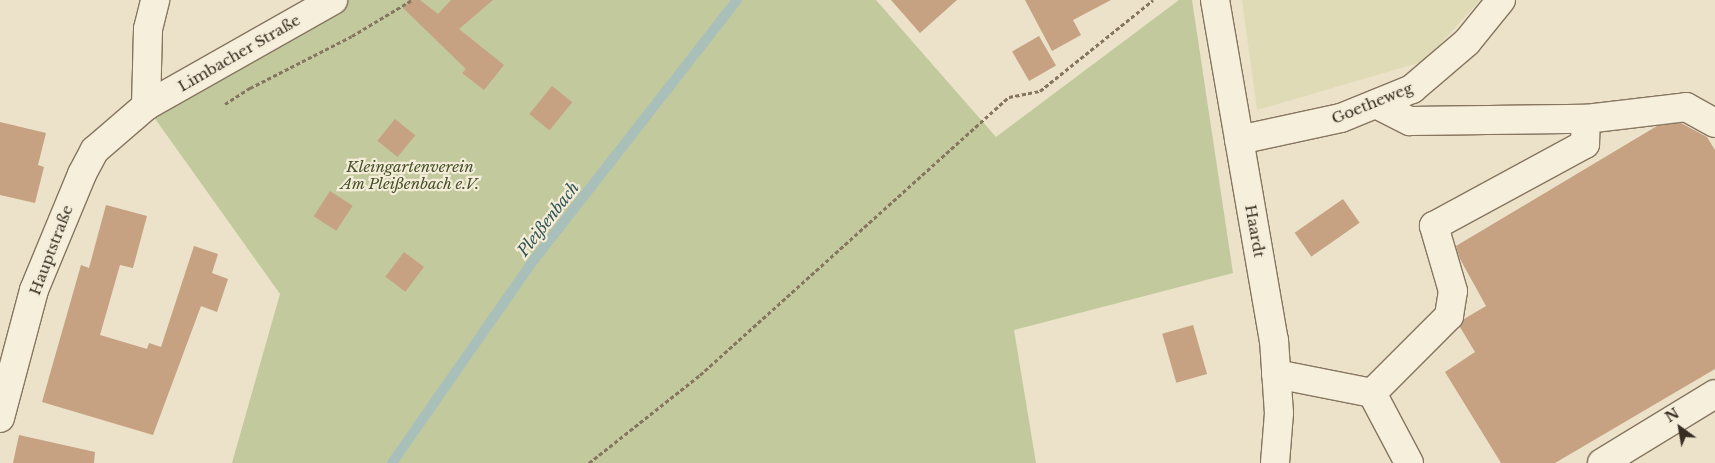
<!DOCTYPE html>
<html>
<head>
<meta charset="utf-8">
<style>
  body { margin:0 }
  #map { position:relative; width:1715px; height:463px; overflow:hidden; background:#ebe2c9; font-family:"Libre Baskerville",serif }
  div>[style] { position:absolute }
  .farmland>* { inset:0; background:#e0dbb7 }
  .green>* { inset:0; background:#c2c99d }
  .stream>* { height:10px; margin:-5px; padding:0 5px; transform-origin:5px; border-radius:5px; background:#a9c0ba }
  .building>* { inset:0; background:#c6a182; transform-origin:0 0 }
  .path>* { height:3px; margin-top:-1.5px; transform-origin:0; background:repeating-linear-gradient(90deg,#86755f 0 4px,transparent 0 6.5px) }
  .roads { filter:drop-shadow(1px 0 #86755f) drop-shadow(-1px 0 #86755f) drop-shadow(0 1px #86755f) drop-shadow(0 -1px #86755f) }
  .minor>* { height:28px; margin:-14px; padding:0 14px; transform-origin:14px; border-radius:14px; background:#f6efdc }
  span { translate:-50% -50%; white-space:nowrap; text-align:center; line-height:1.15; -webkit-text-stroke:4.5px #f3ecd8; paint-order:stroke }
  .street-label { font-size:15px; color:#382d21 }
  .park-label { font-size:15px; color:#47532a; font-style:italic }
  .water-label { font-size:16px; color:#325655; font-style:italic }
  .north { position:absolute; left:1655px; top:403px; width:50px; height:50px; -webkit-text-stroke:4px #f3ecd8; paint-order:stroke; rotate:328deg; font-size:14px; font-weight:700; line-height:20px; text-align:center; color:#382d21 }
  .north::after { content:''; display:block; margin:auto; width:18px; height:22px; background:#382d21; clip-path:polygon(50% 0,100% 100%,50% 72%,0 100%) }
</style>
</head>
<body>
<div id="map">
  <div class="farmland">
    <div style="clip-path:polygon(1242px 0,1480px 0,1425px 61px,1257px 110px)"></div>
  </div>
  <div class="green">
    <div style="clip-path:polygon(332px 0,876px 0,996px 137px,1179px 0,1192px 0,1233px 273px,1014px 330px,1036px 463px,232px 463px,280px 294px,146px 106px)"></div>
  </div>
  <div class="stream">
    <div style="left:392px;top:463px;width:241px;rotate:-55.1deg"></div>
    <div style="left:530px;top:265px;width:336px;rotate:-52deg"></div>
  </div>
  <div class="building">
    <div style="clip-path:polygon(409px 0,420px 0,438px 14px,451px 0,493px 0,459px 29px,504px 65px,484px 90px,462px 73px,466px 69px,403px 8px)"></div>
    <div style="clip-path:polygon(891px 0,957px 0,920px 33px)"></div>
    <div style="clip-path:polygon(1025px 0,1111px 0,1073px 20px,1081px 35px,1052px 51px)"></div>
    <div style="left:1039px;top:36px;width:34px;height:31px;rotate:60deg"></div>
    <div style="left:552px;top:86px;width:26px;height:36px;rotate:39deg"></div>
    <div style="left:395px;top:119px;width:26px;height:28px;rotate:39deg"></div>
    <div style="clip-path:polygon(0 122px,46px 133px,38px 165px,44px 167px,35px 203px,0 195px)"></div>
    <div style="clip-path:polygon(1681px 123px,1707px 137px,1715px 150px,1715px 369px,1555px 463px,1501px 463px,1445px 372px,1475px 352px,1460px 327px,1464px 319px,1486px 306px,1460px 259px,1456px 246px,1657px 126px)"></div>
    <div style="left:330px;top:191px;width:27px;height:30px;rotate:33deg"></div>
    <div style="left:1343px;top:199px;width:29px;height:59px;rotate:55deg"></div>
    <div style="clip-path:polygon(106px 205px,147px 216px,133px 268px,120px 265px,100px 335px,147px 349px,149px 343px,161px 347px,194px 246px,218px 254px,212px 273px,228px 279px,217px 312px,201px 306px,153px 435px,42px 402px,81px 265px,89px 268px)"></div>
    <div style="left:404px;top:252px;width:25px;height:31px;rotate:37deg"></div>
    <div style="left:1193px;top:325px;width:51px;height:32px;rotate:74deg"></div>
    <div style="clip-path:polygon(19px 435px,95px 452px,94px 463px,13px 463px)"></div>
  </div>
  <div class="path">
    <div style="left:225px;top:104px;width:30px;rotate:-33deg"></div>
    <div style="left:250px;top:88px;width:114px;rotate:-27deg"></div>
    <div style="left:352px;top:36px;width:70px;rotate:-31deg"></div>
    <div style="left:589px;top:463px;width:142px;rotate:-38.4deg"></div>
    <div style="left:700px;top:375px;width:416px;rotate:-42deg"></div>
    <div style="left:1009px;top:97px;width:32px;rotate:-11deg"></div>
    <div style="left:1040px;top:91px;width:145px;rotate:-38.8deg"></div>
  </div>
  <div class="roads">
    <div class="minor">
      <div style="left:1215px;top:0;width:345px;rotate:80.2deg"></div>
      <div style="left:1274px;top:340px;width:73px;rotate:86.1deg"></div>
      <div style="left:1279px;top:413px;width:50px;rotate:94.6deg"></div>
      <div style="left:1376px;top:104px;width:38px;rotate:27deg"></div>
      <div style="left:1410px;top:121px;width:176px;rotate:-0.7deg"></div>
      <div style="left:1586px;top:119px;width:101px;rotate:-6.8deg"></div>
      <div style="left:1686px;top:107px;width:33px;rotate:29deg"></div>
      <div style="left:146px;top:106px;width:77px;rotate:-88.5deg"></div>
      <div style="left:148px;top:29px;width:30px;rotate:-76deg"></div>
      <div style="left:1239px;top:140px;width:104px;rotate:-12.2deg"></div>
      <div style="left:1341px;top:118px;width:77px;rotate:-22.2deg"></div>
      <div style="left:1412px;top:89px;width:72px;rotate:-40.5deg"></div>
      <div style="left:1467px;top:42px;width:54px;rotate:-51deg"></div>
      <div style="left:1276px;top:374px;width:98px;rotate:11.2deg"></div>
      <div style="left:1372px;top:393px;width:79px;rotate:62.1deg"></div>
      <div style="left:1372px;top:393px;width:109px;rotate:-45deg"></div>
      <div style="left:1449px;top:316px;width:25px;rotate:-81deg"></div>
      <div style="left:1453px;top:291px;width:68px;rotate:-106.3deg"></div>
      <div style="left:1434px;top:226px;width:172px;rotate:-28.5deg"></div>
      <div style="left:1585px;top:144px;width:25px;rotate:-88deg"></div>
      <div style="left:0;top:418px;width:132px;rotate:-75.1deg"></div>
      <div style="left:34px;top:290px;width:126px;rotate:-67.5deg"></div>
      <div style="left:82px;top:174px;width:27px;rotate:-62deg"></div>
      <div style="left:95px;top:150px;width:67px;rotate:-40.8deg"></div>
      <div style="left:146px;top:106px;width:215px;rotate:-29.5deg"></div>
      <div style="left:1602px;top:463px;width:132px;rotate:-31.4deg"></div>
    </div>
  </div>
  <div class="street-label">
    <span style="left:239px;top:53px;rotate:-30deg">Limbacher Straße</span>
    <span style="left:1372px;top:103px;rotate:-22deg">Goetheweg</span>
    <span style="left:1255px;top:231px;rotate:80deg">Haardt</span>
    <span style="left:51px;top:250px;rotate:-69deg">Hauptstraße</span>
  </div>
  <div class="park-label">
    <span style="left:410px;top:175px">Kleingartenverein<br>Am Pleißenbach e.V.</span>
  </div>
  <div class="water-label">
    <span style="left:548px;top:219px;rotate:-52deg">Pleißenbach</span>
  </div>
  <div class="north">N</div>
</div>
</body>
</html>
